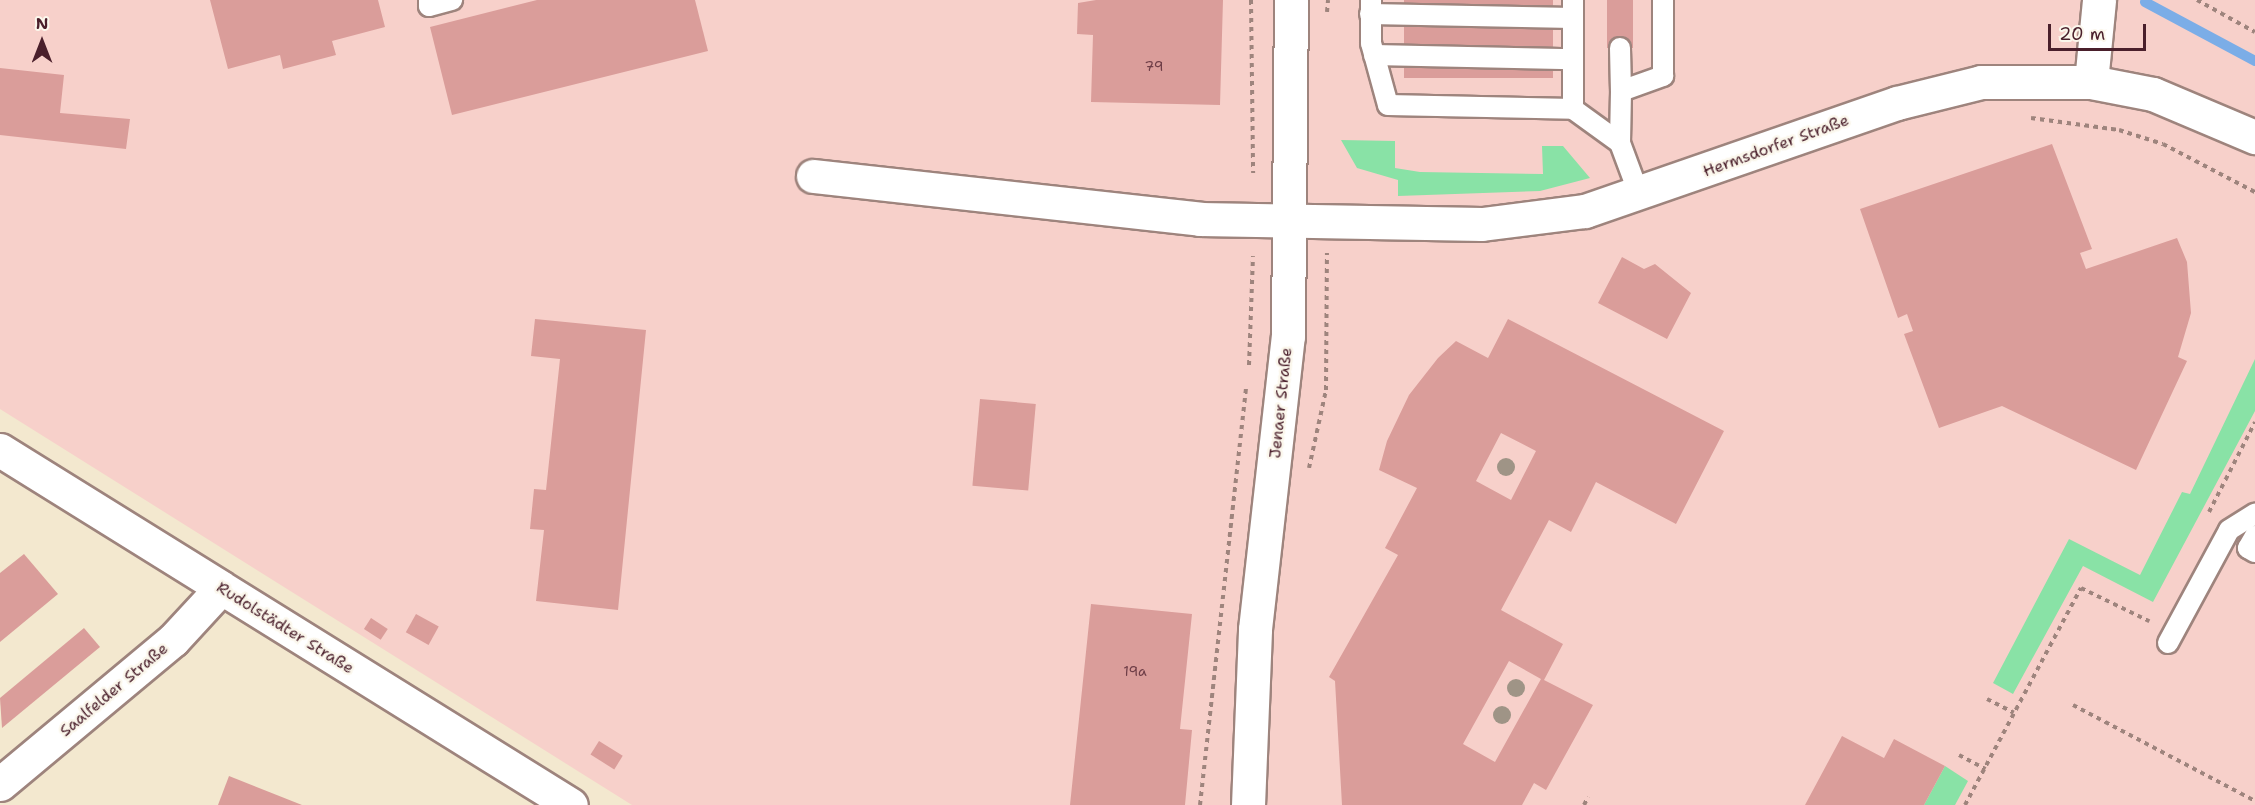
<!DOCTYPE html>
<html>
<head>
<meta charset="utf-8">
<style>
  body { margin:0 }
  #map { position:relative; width:2255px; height:805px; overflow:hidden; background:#f3e8cf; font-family:"Shantell Sans",sans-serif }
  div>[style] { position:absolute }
  .built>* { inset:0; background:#f7d0ca }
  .green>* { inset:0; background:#89e2a6 }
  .stream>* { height:10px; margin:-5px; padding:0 5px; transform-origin:5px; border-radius:5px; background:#7bade7 }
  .building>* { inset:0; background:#da9d9a; transform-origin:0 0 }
  .path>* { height:4px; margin-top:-2px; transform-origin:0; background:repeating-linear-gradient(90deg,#9e847d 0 4.5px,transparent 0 9px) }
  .roads { filter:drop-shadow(2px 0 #9e847d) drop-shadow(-2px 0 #9e847d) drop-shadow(0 2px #9e847d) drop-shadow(0 -2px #9e847d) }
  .service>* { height:20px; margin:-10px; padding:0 10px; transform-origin:10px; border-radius:10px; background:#fff }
  .minor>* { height:33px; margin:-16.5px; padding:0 16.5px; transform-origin:16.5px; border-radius:16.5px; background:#fff }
  .secondary>* { height:33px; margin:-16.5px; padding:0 16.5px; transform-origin:16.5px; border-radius:16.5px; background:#fff }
  .trees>* { width:18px; height:18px; margin:-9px; border-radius:50%; background:#9f9486 }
  span { translate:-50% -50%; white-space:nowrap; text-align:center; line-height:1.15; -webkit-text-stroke:5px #fbf7ec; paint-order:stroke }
  .number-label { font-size:14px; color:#6e3e47 }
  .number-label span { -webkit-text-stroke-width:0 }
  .street-label { font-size:16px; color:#4a1f2b }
  .north { position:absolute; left:12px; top:12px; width:60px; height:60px; -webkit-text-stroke:4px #fbf7ec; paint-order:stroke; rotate:0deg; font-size:16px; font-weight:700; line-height:24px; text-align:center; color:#4a1f2b }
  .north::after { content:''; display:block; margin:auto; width:21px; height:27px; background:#4a1f2b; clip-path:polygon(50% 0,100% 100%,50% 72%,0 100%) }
  .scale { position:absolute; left:2048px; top:24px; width:98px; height:27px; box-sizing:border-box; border:3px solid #4a1f2b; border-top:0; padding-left:8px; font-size:18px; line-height:21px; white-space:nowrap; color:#4a1f2b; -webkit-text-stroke:4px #fbf7ec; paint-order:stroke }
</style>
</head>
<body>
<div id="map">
  <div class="built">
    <div style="clip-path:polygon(0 0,2255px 0,2255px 805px,632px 805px,0 409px)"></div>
  </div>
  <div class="green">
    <div style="clip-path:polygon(1341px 140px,1395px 141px,1395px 168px,1420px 172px,1543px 174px,1542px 146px,1563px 146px,1590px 178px,1540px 191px,1398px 196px,1398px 180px,1357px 168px)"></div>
    <div style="clip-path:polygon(2255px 359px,2255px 411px,2153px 602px,2083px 566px,2013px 694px,1993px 683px,2069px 539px,2140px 575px,2182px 492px,2190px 494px)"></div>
    <div style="clip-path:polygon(1945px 766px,1968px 781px,1955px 805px,1924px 805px)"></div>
  </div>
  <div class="stream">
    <div style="left:2145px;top:2px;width:125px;rotate:28.2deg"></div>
  </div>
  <div class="building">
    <div style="clip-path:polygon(210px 0,378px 0,385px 27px,332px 41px,336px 55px,283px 69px,280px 55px,228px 69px)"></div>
    <div style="clip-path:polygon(537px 0,695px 0,708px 51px,452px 115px,430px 27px)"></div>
    <div style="clip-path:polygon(1096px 0,1223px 0,1220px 105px,1091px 102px,1093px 35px,1077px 34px,1078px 3px)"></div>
    <div style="left:1404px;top:0;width:149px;height:78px"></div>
    <div style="left:1607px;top:0;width:26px;height:48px"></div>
    <div style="clip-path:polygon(0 68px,64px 75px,60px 113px,130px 119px,126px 149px,0 135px)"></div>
    <div style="clip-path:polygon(2052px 144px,2092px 249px,2080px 253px,2086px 269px,2177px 238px,2187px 262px,2191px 313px,2178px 357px,2187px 361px,2136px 470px,2002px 406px,1939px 428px,1904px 334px,1913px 331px,1907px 314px,1898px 318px,1860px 209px)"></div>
    <div style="clip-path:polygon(1622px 257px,1644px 269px,1655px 264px,1691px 293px,1667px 339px,1598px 303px)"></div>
    <div style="clip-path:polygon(535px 319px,646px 330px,618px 610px,536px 601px,544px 530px,530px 529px,534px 489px,546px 490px,560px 359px,531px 356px)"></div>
    <div style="clip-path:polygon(evenodd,1508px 319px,1724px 431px,1676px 524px,1596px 482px,1571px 532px,1549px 520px,1501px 610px,1563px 644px,1544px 680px,1593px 705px,1546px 790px,1534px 783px,1522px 805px,1342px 805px,1335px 681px,1329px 677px,1398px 555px,1385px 548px,1417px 488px,1379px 470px,1387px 441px,1409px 395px,1438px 358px,1456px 341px,1488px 358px,1508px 319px,1501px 433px,1536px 451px,1511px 500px,1476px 481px,1501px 433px,1508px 319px,1509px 661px,1541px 679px,1495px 762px,1463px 744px,1509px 661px)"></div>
    <div style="left:980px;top:399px;width:56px;height:87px;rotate:5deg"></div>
    <div style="clip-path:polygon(24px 554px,58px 594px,0 642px,0 573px)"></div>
    <div style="clip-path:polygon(1091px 604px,1192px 614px,1180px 729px,1192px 730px,1185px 805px,1070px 805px)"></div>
    <div style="left:416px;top:614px;width:26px;height:21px;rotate:29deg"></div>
    <div style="left:371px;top:618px;width:20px;height:13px;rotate:33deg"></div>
    <div style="clip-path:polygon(84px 628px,100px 647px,2px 728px,0 698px)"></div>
    <div style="clip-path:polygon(1842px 736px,1884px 758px,1894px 739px,1945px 766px,1924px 805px,1805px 805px)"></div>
    <div style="left:599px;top:741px;width:28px;height:16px;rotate:32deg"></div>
    <div style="clip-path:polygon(229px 776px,302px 805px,218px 805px)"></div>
  </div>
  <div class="path">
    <div style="left:1251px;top:0;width:173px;rotate:89.3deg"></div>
    <div style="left:2197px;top:0;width:66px;rotate:28.9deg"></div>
    <div style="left:1327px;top:12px;width:12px;rotate:-85deg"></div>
    <div style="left:2031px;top:118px;width:89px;rotate:7.8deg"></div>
    <div style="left:2119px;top:130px;width:46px;rotate:17.7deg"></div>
    <div style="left:2163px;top:144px;width:104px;rotate:27.6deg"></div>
    <div style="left:1249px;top:365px;width:109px;rotate:-87.9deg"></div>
    <div style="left:1309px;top:468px;width:80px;rotate:-77.7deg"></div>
    <div style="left:1326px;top:390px;width:137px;rotate:-89.6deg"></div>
    <div style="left:2209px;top:512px;width:101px;rotate:-62.9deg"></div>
    <div style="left:1987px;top:699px;width:30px;rotate:27deg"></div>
    <div style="left:2073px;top:705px;width:206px;rotate:27.8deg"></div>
    <div style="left:1959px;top:755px;width:30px;rotate:28deg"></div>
    <div style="left:1200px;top:805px;width:421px;rotate:-83.7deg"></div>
    <div style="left:1584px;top:805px;width:9px;rotate:-63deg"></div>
    <div style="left:1965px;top:805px;width:246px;rotate:-61.9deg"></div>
    <div style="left:2081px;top:588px;width:76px;rotate:25.9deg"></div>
  </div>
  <div class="roads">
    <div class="service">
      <div style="left:429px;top:0;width:6px;rotate:90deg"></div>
      <div style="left:429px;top:6px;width:24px;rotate:-15deg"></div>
      <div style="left:1371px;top:0;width:43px;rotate:90deg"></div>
      <div style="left:1371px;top:43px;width:64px;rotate:74.7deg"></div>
      <div style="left:1388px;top:105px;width:185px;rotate:1.2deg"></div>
      <div style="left:1573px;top:109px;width:58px;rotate:35.9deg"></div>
      <div style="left:1620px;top:143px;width:54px;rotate:69.6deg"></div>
      <div style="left:1370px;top:14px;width:203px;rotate:1.1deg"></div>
      <div style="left:1620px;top:48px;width:43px;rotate:88.7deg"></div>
      <div style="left:1374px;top:55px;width:199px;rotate:1.2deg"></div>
      <div style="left:1573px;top:109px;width:109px;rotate:-90deg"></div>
      <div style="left:1620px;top:143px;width:52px;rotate:-88.9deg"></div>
      <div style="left:1621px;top:91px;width:45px;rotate:-19.7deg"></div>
      <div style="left:1663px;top:76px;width:76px;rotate:-90deg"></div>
      <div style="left:2255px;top:536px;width:14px;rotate:120deg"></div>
      <div style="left:2248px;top:548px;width:8px;rotate:30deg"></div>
      <div style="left:2168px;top:643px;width:128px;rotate:-61.6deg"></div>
      <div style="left:2229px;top:530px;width:31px;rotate:-32deg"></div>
    </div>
    <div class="minor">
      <div style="left:2091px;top:82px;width:82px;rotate:-84.4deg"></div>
      <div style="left:813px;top:176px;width:389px;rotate:6.3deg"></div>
      <div style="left:1200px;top:219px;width:282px;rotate:1deg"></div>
      <div style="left:1482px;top:224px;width:104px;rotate:-7.2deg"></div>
      <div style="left:1585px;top:211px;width:330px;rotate:-19.1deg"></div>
      <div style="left:1897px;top:103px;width:87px;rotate:-14deg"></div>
      <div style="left:1981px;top:82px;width:110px"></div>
      <div style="left:2091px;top:82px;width:63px;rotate:11deg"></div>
      <div style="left:2153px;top:94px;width:111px;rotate:22.9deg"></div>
      <div style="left:0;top:450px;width:672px;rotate:31.87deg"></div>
      <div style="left:0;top:784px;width:225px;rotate:-39.8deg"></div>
      <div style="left:173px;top:640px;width:71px;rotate:-47.3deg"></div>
    </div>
    <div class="secondary">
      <div style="left:1248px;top:805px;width:176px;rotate:-87.7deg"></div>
      <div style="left:1255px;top:629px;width:295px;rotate:-83.6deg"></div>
      <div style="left:1288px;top:336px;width:336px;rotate:-89.5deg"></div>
    </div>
  </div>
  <div class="trees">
    <div style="left:1506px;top:467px"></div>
    <div style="left:1516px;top:688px"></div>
    <div style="left:1502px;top:715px"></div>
  </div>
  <div class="number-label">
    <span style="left:1154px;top:66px">79</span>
    <span style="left:1135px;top:671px">19a</span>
  </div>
  <div class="street-label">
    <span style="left:1776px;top:146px;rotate:-20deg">Hermsdorfer Straße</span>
    <span style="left:1281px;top:403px;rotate:-84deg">Jenaer Straße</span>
    <span style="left:285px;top:628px;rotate:32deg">Rudolstädter Straße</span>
    <span style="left:114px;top:690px;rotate:-40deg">Saalfelder Straße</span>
  </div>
  <div class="north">N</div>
  <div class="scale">20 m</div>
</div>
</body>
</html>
